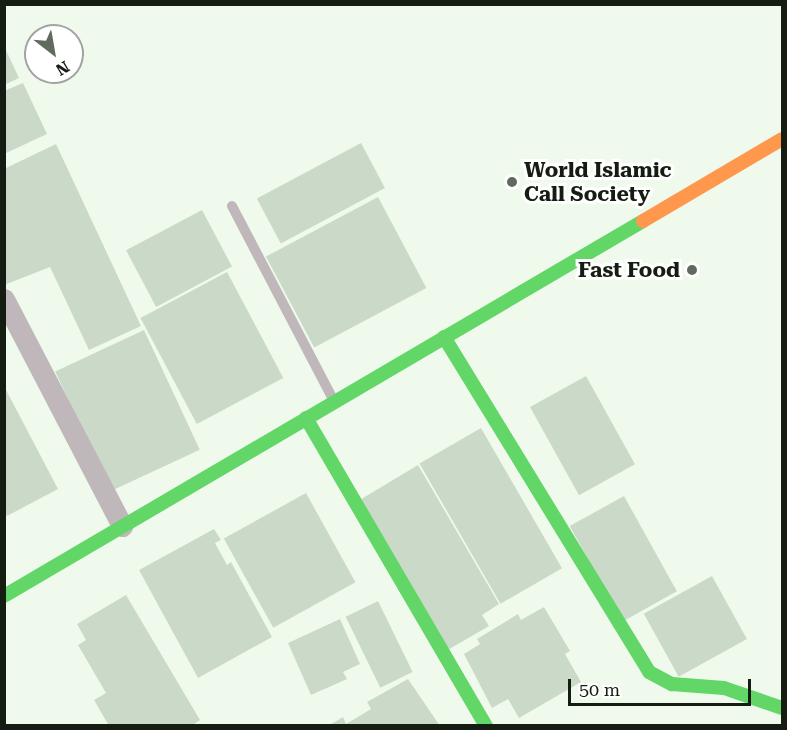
<!DOCTYPE html>
<html>
<head>
<meta charset="utf-8">
<style>
  body { margin:0 }
  #map { position:relative; width:787px; height:730px; overflow:hidden; background:#effaed; font-family:"Roboto Serif",serif }
  div>[style] { position:absolute }
  .building>* { inset:0; background:#cbdac8; transform-origin:0 0 }
  .lane>* { height:10px; margin:-5px; padding:0 5px; transform-origin:5px; border-radius:5px; background:#bfb7ba }
  .street>* { height:21px; margin:-10.5px; padding:0 10.5px; transform-origin:10.5px; border-radius:10.5px; background:#bfb7ba }
  .fast>* { height:14px; margin:-7px; padding:0 7px; transform-origin:7px; border-radius:7px; background:#63d668 }
  .slow>* { height:14px; margin:-7px; padding:0 7px; transform-origin:7px; border-radius:7px; background:#ff974d }
  .dots>* { width:16px; height:16px; translate:-50% -50%; box-sizing:border-box; border:3px solid #fff; border-radius:50% }
  span { translate:-50% -50%; white-space:nowrap; text-align:center; line-height:1.15; -webkit-text-stroke:6px #fff; paint-order:stroke }
  .poi-label { font-size:21px; color:#151d13; font-weight:700 }
  .left { translate:0 -50%; text-align:left }
  .right { translate:-100% -50%; text-align:right }
  .frame { position:absolute; inset:0; border:6px solid #151d13; pointer-events:none }
  .north { position:absolute; left:24px; top:24px; width:60px; height:60px; box-sizing:border-box; background:#fff; border:2px solid #a1a5a1; border-radius:50%; rotate:149deg; font-size:16px; font-weight:700; line-height:24px; text-align:center; color:#151d13 }
  .north::after { content:''; display:block; margin:auto; width:21px; height:27px; background:#616a5f; clip-path:polygon(50% 0,100% 100%,50% 72%,0 100%) }
  .scale { position:absolute; left:568px; top:679px; width:183px; height:27px; box-sizing:border-box; border:3px solid #151d13; border-top:0; padding-left:8px; font-size:18px; line-height:21px; white-space:nowrap; color:#151d13; -webkit-text-stroke:4px #fff; paint-order:stroke }
</style>
</head>
<body>
<div id="map">
  <div class="building">
    <div style="clip-path:polygon(4px 46px,19px 78px,4px 85px)"></div>
    <div style="clip-path:polygon(23px 83px,47px 134px,4px 154px,4px 91px)"></div>
    <div style="left:361px;top:143px;width:51px;height:118px;rotate:62deg"></div>
    <div style="clip-path:polygon(56px 144px,141px 326px,89px 350px,50px 267px,4px 285px,4px 169px)"></div>
    <div style="left:378px;top:197px;width:103px;height:127px;rotate:62deg"></div>
    <div style="left:202px;top:210px;width:64px;height:86px;rotate:62deg"></div>
    <div style="left:227px;top:272px;width:120px;height:98px;rotate:62deg"></div>
    <div style="left:144px;top:330px;width:132px;height:98px;rotate:65deg"></div>
    <div style="left:586px;top:376px;width:101px;height:64px;rotate:61deg"></div>
    <div style="clip-path:polygon(4px 386px,58px 489px,7px 516px,4px 511px)"></div>
    <div style="left:481px;top:428px;width:162px;height:71px;rotate:60deg"></div>
    <div style="clip-path:polygon(418px 465px,499px 604px,482px 615px,489px 626px,446px 651px,358px 501px)"></div>
    <div style="left:306px;top:493px;width:102px;height:94px;rotate:61deg"></div>
    <div style="left:624px;top:496px;width:109px;height:62px;rotate:61deg"></div>
    <div style="clip-path:polygon(214px 529px,221px 540px,215px 543px,227px 565px,231px 562px,272px 637px,198px 678px,139px 570px)"></div>
    <div style="left:712px;top:576px;width:72px;height:78px;rotate:61deg"></div>
    <div style="clip-path:polygon(126px 595px,200px 720px,191px 726px,109px 726px,94px 700px,106px 693px,78px 645px,86px 640px,77px 624px)"></div>
    <div style="left:378px;top:601px;width:79px;height:36px;rotate:64deg"></div>
    <div style="clip-path:polygon(544px 607px,570px 651px,565px 654px,581px 682px,519px 718px,508px 699px,492px 708px,464px 654px,480px 644px,477px 639px,518px 614px,521px 620px)"></div>
    <div style="clip-path:polygon(340px 619px,360px 664px,343px 672px,347px 679px,311px 695px,288px 643px)"></div>
    <div style="clip-path:polygon(408px 679px,440px 726px,328px 726px,343px 717px,346px 724px,371px 709px,367px 702px)"></div>
  </div>
  <div class="lane">
    <div style="left:232px;top:206px;width:220px;rotate:62.4deg"></div>
  </div>
  <div class="street">
    <div style="left:4px;top:299px;width:256px;rotate:62.5deg"></div>
  </div>
  <div class="fast">
    <div style="left:444px;top:337px;width:393px;rotate:58.5deg"></div>
    <div style="left:649px;top:672px;width:26px;rotate:28deg"></div>
    <div style="left:672px;top:684px;width:52px;rotate:4.4deg"></div>
    <div style="left:724px;top:688px;width:61px;rotate:19deg"></div>
    <div style="left:306px;top:418px;width:357px;rotate:59.7deg"></div>
    <div style="left:4px;top:596px;width:741px;rotate:-30.41deg"></div>
  </div>
  <div class="slow">
    <div style="left:643px;top:221px;width:161px;rotate:-30.5deg"></div>
  </div>
  <div class="dots">
    <div style="left:512px;top:182px;background:#616a5f"></div>
    <div style="left:692px;top:270px;background:#616a5f"></div>
  </div>
  <div class="poi-label">
    <span class="left" style="left:524px;top:182px">World Islamic<br>Call Society</span>
    <span class="right" style="left:680px;top:270px">Fast Food</span>
  </div>
  <div class="frame"></div>
  <div class="north">N</div>
  <div class="scale">50 m</div>
</div>
</body>
</html>
